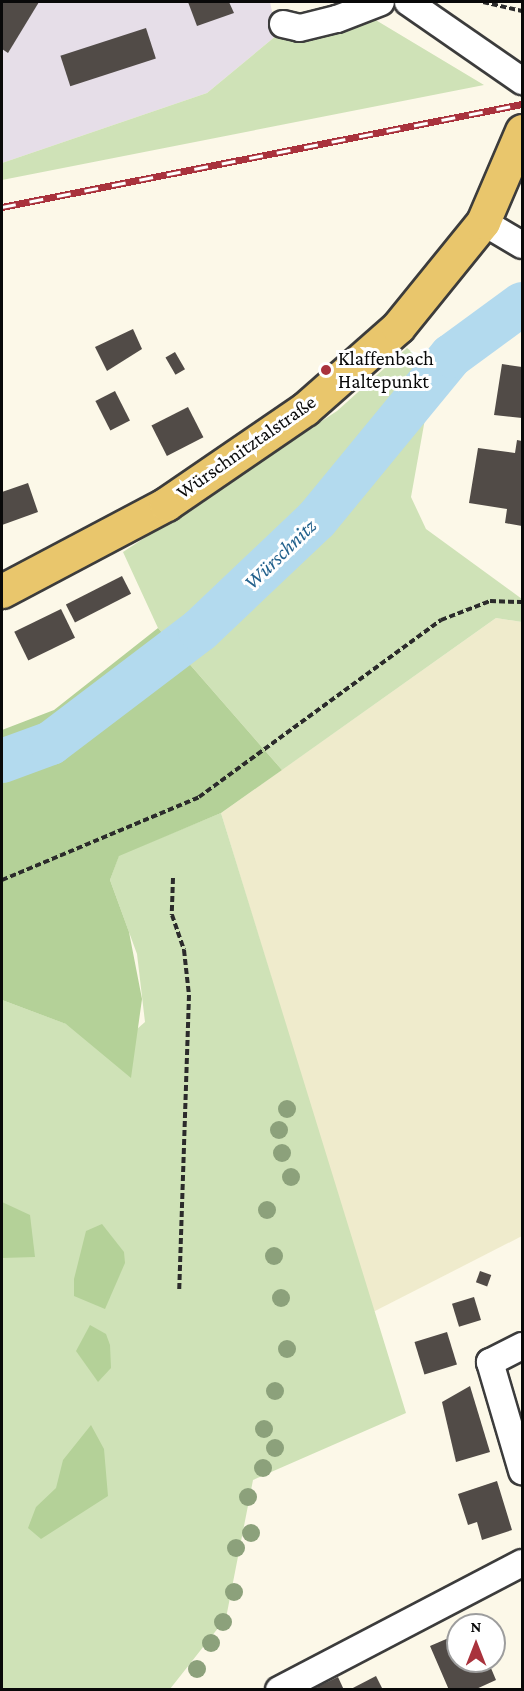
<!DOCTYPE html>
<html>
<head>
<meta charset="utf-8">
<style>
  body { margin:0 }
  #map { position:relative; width:524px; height:1691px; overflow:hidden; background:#fcf8e8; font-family:"Crimson Pro",serif }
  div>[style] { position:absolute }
  .industrial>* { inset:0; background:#e6dee8 }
  .farmland>* { inset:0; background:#efebcc }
  .green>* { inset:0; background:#cfe2b7 }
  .forest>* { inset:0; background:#b4d198 }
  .river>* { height:44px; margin:-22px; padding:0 22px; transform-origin:22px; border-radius:22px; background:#b3daee }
  .building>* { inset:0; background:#514b47; transform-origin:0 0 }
  .path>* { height:4px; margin-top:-2px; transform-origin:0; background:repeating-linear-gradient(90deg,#2b2b2b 0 6px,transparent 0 9px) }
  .roads { filter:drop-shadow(2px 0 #3c3c3c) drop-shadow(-2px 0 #3c3c3c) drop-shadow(0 2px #3c3c3c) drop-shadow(0 -2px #3c3c3c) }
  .minor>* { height:26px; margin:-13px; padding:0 13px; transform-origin:13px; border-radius:13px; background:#fff }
  .major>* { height:33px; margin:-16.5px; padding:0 16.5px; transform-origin:16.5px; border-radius:16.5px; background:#e9c66c }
  .rail>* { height:7px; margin-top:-3.5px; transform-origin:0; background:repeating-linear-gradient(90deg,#fff 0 14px,#a9323c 0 28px); box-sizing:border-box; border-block:2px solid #a9323c }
  .trees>* { width:18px; height:18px; margin:-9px; border-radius:50%; background:#8ca17b }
  .dots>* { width:16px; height:16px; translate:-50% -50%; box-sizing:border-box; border:3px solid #fff; border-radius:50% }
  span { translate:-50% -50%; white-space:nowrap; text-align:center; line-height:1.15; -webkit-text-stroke:6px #fff; paint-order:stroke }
  .poi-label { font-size:20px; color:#090909 }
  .left { translate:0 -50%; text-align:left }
  .street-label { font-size:20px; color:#090909 }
  .water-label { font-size:21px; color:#22618c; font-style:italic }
  .frame { position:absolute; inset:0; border:3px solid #090909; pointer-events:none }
  .north { position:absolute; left:446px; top:1613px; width:60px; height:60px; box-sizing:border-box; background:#fff; border:2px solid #9d9d9d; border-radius:50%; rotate:0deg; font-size:16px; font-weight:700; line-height:24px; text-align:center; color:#090909 }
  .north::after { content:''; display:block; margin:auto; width:21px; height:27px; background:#a9323c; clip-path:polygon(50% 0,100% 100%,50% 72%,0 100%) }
</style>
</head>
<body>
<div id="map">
  <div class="industrial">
    <div style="clip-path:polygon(2px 2px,270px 2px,277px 35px,207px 93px,2px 163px)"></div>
  </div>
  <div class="farmland">
    <div style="clip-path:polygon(496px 618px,522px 622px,522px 1236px,373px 1312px,221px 813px)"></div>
  </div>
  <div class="green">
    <div style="clip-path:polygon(374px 19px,484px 85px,2px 180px,2px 163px,207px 93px,277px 35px)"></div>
    <div style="clip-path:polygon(407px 348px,450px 382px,425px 419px,411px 497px,426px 529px,522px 599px,522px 622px,496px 618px,282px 770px,158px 628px,123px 552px,337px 411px)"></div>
    <div style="clip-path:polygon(221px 813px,406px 1413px,253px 1480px,226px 1618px,170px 1689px,2px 1689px,2px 1000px,120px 1044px,145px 1022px,137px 954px,110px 880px,119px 855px)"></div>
  </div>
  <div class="forest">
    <div style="clip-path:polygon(158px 628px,282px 770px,221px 813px,119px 856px,110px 880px,129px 932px,142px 999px,131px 1078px,66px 1024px,2px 1000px,2px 730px,54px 710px)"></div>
    <div style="clip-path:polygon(2px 1202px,30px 1215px,35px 1257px,2px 1258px)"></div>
    <div style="clip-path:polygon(102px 1224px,124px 1252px,125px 1263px,105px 1309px,74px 1296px,74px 1279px,86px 1231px)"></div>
    <div style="clip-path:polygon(90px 1325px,106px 1334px,110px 1345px,111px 1368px,98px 1382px,76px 1351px)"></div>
    <div style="clip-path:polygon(91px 1425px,104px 1449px,108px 1496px,41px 1539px,28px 1528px,36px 1507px,56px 1488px,63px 1460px)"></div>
  </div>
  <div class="river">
    <div style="left:2px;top:761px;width:52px;rotate:-20.2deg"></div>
    <div style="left:51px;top:743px;width:187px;rotate:-37.2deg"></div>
    <div style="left:200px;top:630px;width:161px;rotate:-43.5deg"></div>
    <div style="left:317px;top:519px;width:211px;rotate:-50.6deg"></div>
    <div style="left:451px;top:356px;width:88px;rotate:-36.2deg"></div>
  </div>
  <div class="building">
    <div style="clip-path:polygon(2px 2px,39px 2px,8px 53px,2px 49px)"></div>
    <div style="clip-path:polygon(188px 2px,229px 2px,234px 13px,197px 26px)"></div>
    <div style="left:146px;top:28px;width:32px;height:90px;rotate:72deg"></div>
    <div style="clip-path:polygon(133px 329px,142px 349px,107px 371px,95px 347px)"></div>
    <div style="left:175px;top:352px;width:20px;height:11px;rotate:60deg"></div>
    <div style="clip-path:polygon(502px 364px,522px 367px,522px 418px,494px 415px)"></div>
    <div style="left:115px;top:391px;width:33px;height:22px;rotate:63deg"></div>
    <div style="left:188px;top:407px;width:34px;height:41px;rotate:63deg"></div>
    <div style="clip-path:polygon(517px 440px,522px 441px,522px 526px,505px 523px,507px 509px,469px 503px,478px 448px,515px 453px)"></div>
    <div style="clip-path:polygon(28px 483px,38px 512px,2px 525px,2px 492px)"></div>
    <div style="left:122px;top:576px;width:20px;height:63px;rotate:63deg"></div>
    <div style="left:61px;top:609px;width:32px;height:52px;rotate:64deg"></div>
    <div style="left:480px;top:1271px;width:12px;height:12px;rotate:20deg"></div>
    <div style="left:474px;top:1297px;width:24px;height:23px;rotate:73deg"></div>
    <div style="left:447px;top:1332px;width:34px;height:34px;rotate:73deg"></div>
    <div style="clip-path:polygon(470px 1386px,490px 1452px,456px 1462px,442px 1402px)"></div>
    <div style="clip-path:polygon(497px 1481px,512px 1530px,482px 1540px,477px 1522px,468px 1525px,458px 1494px)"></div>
    <div style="clip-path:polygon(458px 1634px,458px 1661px,488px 1661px,496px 1680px,474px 1690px,449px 1690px,430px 1646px)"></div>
    <div style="clip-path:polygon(376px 1676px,383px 1690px,349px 1690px)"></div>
    <div style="clip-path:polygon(338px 1677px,344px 1690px,318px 1690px,317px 1687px)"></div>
  </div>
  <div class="path">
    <div style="left:483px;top:2px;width:40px;rotate:13deg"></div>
    <div style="left:173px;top:878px;width:37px;rotate:92deg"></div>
    <div style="left:172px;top:915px;width:37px;rotate:71deg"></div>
    <div style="left:184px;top:950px;width:45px;rotate:83.7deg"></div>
    <div style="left:189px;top:995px;width:296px;rotate:91.9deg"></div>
    <div style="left:2px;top:880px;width:214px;rotate:-22.8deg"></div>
    <div style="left:199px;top:797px;width:300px;rotate:-36.2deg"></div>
    <div style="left:441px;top:620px;width:53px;rotate:-21.2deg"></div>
    <div style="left:490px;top:601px;width:32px;rotate:2deg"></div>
  </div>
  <div class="roads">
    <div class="minor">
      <div style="left:408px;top:2px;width:139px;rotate:34.7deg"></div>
      <div style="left:283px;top:24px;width:17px;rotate:13deg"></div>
      <div style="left:300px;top:28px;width:38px;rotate:-14deg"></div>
      <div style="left:337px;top:19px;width:47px;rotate:-21.1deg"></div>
      <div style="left:483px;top:222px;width:45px;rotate:30.5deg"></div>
      <div style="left:522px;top:1346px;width:36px;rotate:153deg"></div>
      <div style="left:490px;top:1362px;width:114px;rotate:73.6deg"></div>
      <div style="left:279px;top:1690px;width:274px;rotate:-27.6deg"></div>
    </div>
    <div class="major">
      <div style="left:2px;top:591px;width:186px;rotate:-27.9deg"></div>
      <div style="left:166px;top:504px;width:168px;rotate:-34.4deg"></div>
      <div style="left:305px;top:409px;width:124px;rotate:-41.4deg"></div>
      <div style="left:398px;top:327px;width:135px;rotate:-51deg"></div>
      <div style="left:483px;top:222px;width:99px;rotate:-66.8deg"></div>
    </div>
  </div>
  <div class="rail">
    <div style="left:2px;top:207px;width:530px;rotate:-11.2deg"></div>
  </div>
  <div class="trees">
    <div style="left:287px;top:1109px"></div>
    <div style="left:279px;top:1130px"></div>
    <div style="left:282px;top:1153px"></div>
    <div style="left:291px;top:1177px"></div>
    <div style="left:267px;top:1210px"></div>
    <div style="left:274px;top:1256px"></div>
    <div style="left:281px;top:1298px"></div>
    <div style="left:287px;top:1349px"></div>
    <div style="left:275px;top:1391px"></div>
    <div style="left:264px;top:1429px"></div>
    <div style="left:275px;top:1448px"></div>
    <div style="left:263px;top:1468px"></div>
    <div style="left:248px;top:1497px"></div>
    <div style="left:251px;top:1533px"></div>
    <div style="left:236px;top:1548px"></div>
    <div style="left:234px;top:1592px"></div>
    <div style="left:223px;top:1622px"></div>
    <div style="left:211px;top:1643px"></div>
    <div style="left:197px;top:1669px"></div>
  </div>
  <div class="dots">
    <div style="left:326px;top:370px;background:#a9323c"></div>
  </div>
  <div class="poi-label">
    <span class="left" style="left:338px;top:370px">Klaffenbach<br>Haltepunkt</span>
  </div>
  <div class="street-label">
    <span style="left:246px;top:447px;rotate:-35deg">Würschnitztalstraße</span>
  </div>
  <div class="water-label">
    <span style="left:280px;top:554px;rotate:-44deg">Würschnitz</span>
  </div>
  <div class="frame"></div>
  <div class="north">N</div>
</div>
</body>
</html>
